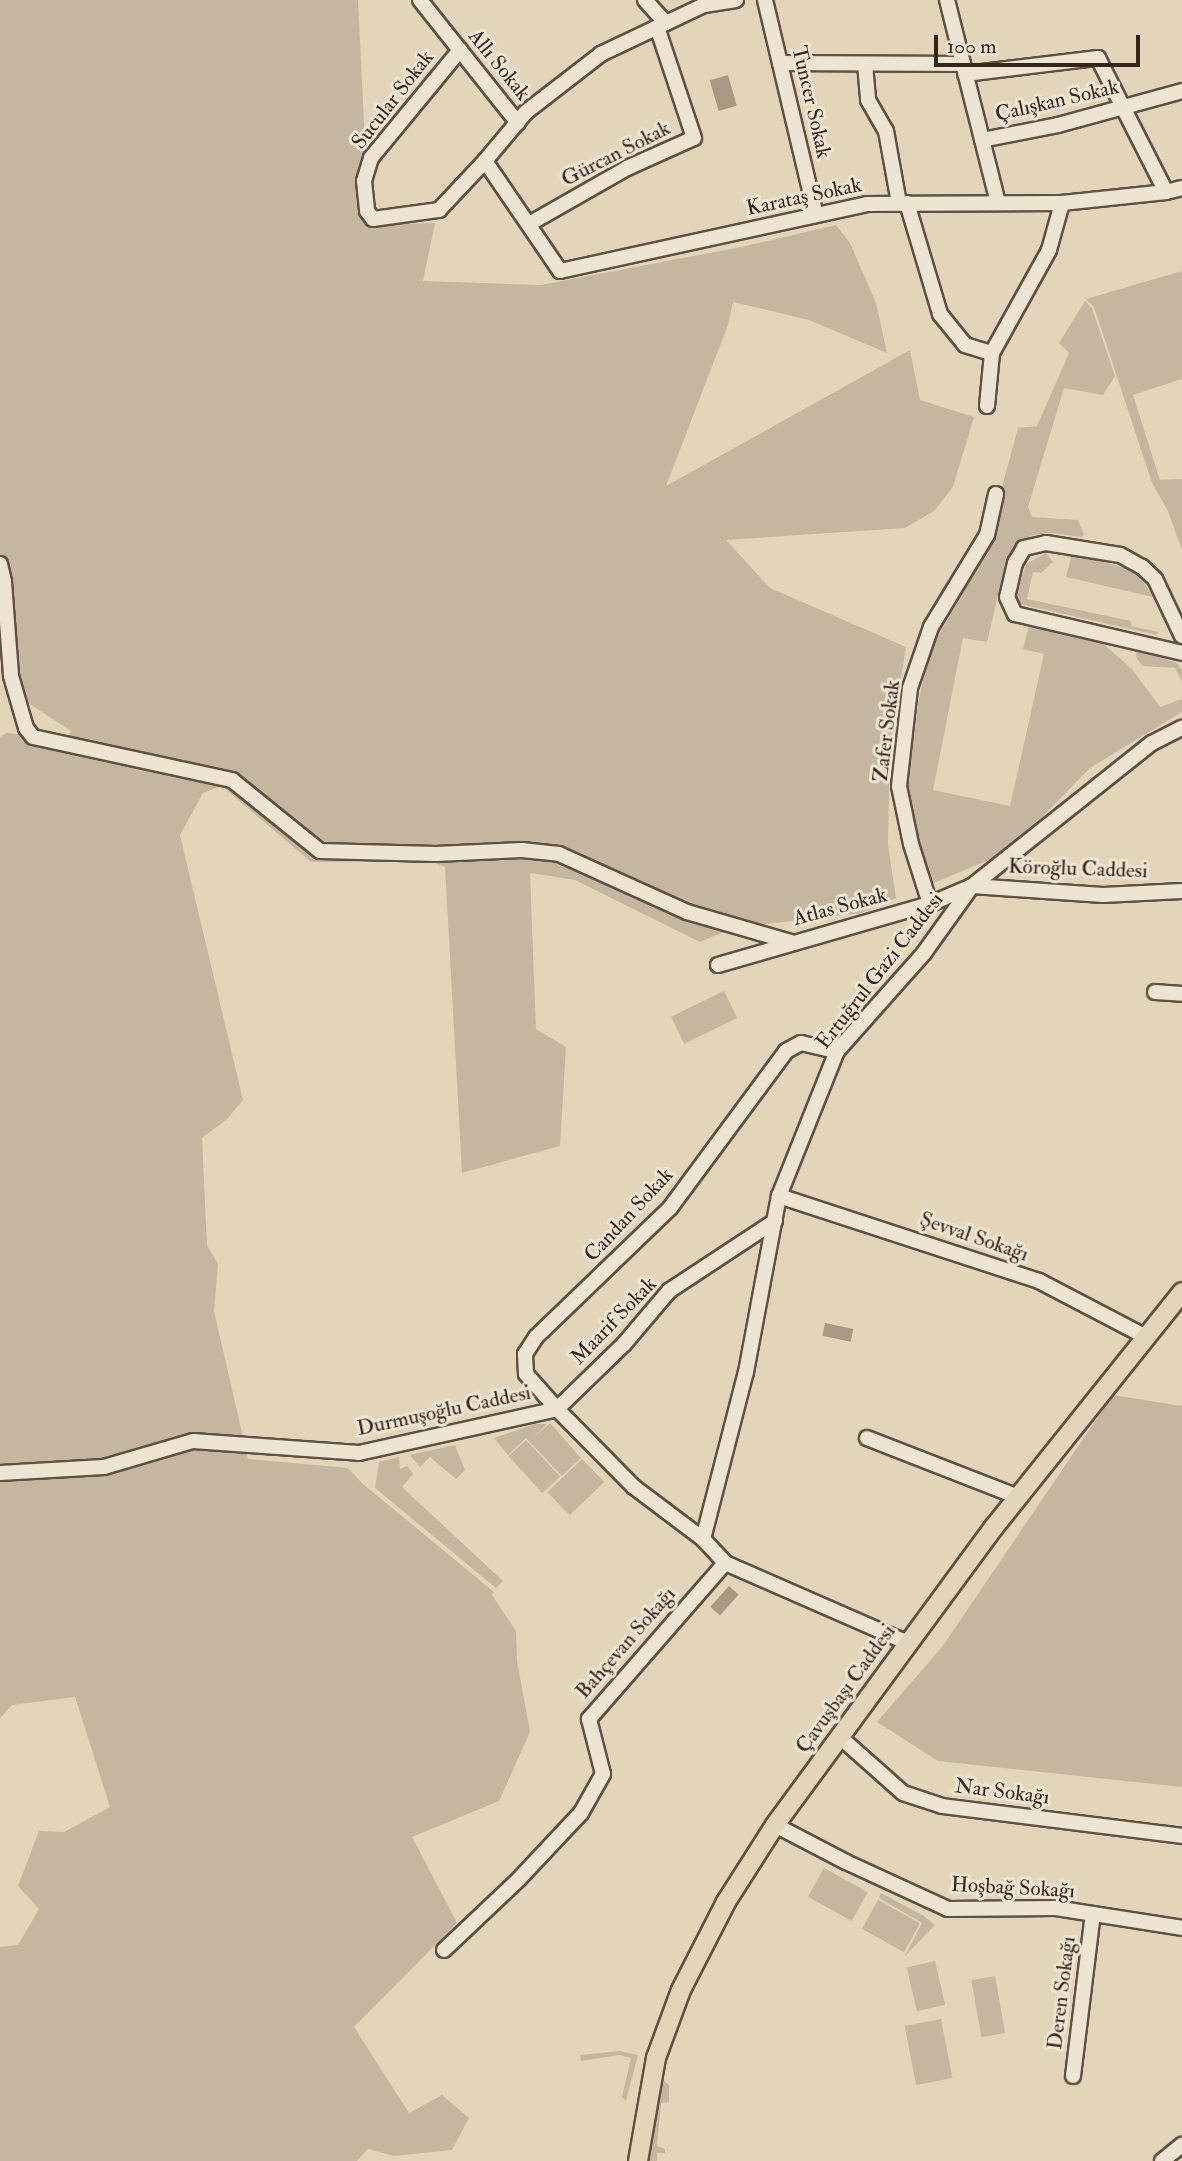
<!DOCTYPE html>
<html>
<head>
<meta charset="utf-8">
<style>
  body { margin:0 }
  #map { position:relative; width:1182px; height:2161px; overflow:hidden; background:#e3d5ba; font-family:"IM FELL Double Pica",serif }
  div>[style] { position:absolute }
  .green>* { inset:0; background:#c5b79f; transform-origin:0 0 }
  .water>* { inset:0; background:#a89984; transform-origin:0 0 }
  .roads { filter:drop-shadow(2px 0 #605042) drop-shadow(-2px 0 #605042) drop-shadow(0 2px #605042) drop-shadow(0 -2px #605042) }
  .minor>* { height:14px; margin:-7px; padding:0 7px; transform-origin:7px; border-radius:7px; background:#ede4d2 }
  .major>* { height:18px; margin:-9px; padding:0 9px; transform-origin:9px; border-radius:9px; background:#e3d5ba }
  span { translate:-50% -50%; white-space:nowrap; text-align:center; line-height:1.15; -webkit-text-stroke:6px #ede4d2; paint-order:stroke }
  .street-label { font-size:21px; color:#34241a }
  .scale { position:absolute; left:934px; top:35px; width:206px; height:32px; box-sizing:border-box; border:4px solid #34241a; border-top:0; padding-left:9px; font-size:21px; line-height:24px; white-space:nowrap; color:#34241a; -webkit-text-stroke:5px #ede4d2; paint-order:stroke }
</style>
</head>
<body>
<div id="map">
  <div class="green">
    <div style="clip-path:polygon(0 0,358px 0,369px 225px,435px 223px,423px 281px,541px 285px,746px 246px,836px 225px,850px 243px,876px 303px,887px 353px,809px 320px,733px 302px,728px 325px,666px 486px,910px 350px,920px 400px,974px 417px,953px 487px,934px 511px,905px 528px,726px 540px,770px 588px,906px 647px,890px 747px,888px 845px,896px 898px,861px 913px,733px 928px,700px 942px,575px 880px,530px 873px,536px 1029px,566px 1047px,560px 1146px,462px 1173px,445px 867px,430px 861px,311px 862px,222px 786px,203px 793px,180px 835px,243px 1100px,227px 1119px,202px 1138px,207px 1245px,218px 1264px,214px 1311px,248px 1459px,348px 1468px,363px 1484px,494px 1592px,492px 1595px,516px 1631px,517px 1661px,530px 1732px,499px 1801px,412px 1837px,457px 1923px,354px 2027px,409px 2113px,442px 2095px,469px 2118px,452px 2150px,394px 2156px,368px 2149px,357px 2161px,0 2161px,0 1947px,18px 1945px,39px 1909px,18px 1886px,39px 1831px,64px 1832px,110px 1807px,75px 1697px,12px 1705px,0 1718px,0 738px,6px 733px,68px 739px,71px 731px,19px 697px,0 608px)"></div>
    <div style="clip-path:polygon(1182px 271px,1182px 379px,1133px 395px,1160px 480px,1182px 479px,1182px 550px,1168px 511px,1152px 483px,1094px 307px,1086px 299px)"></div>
    <div style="clip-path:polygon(1085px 301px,1092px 308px,1115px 376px,1103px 395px,1064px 388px,1028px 507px,1032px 517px,1078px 520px,1084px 534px,1082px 537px,1051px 533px,1032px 535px,1015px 545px,1007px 557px,987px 642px,963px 638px,933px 790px,1010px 806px,1044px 654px,1023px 649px,1029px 626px,1099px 640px,1132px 669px,1160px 707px,1182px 699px,1182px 712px,1090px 768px,1008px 852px,929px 885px,907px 791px,919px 698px,931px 648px,995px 539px,1003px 483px,1018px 428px,1037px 426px,1069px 353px,1059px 343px)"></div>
    <div style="clip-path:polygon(1046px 553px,1053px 562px,1041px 573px,1033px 572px,1027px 599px,1131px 621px,1131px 626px,1158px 632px,1157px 635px,1020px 604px,1016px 597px,1026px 564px)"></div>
    <div style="clip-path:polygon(1079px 555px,1128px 569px,1141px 578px,1153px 597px,1066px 577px,1071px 557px)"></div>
    <div style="clip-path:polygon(1140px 651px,1177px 663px,1182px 670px,1182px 682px,1175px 668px,1143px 666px,1137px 659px,1136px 653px)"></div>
    <div style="left:724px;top:991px;width:30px;height:59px;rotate:64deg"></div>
    <div style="clip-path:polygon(1113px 1395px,1182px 1406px,1182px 1787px,938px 1761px,877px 1722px,942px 1647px)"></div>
    <div style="clip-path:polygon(550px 1423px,581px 1458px,562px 1476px,526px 1438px,508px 1455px,494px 1438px,535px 1424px,547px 1424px,533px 1438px)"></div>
    <div style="left:526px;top:1440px;width:50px;height:24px;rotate:47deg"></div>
    <div style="clip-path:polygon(455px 1445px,465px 1470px,456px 1479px,430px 1457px,420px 1467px,410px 1455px)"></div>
    <div style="clip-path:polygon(399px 1457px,400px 1469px,407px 1466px,413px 1474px,402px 1487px,503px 1581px,496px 1588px,375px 1488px,379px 1462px)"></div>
    <div style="left:582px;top:1459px;width:32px;height:48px;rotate:46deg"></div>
    <div style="left:824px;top:1868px;width:50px;height:33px;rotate:29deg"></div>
    <div style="clip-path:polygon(881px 1893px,924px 1916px,935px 1925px,905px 1956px,922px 1923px,879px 1898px)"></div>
    <div style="left:878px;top:1900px;width:48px;height:33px;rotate:29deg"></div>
    <div style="left:935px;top:1961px;width:45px;height:29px;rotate:77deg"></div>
    <div style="left:995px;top:1976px;width:58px;height:24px;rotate:80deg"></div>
    <div style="left:941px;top:2019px;width:60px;height:37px;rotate:79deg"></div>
    <div style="clip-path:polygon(620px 2051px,638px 2055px,626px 2101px,622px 2097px,631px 2058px,620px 2055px,581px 2061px,580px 2055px)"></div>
    <div style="clip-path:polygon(663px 2080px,669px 2085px,669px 2102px,661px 2103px,657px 2146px,665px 2149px,665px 2153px,657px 2153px,657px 2161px,649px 2161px,658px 2084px)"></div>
  </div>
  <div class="water">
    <div style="left:728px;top:75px;width:32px;height:19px;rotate:74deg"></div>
    <div style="left:825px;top:1323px;width:29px;height:13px;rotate:12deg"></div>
    <div style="left:729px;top:1586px;width:13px;height:28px;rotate:42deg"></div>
  </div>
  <div class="roads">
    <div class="minor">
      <div style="left:420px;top:0;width:157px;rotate:51.5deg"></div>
      <div style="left:645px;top:0;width:31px;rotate:48deg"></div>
      <div style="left:736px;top:0;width:32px;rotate:171deg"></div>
      <div style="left:704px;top:5px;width:114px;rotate:154.6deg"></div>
      <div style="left:601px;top:54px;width:95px;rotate:142.3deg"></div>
      <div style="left:526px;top:112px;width:64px;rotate:129.9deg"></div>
      <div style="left:485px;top:161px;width:133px;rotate:55.7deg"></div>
      <div style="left:560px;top:271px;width:314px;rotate:-12.3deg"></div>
      <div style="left:867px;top:204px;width:195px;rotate:-0.3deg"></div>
      <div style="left:1062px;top:203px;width:105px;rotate:-6deg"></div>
      <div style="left:1166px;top:192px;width:16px;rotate:-14deg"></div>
      <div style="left:765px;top:0;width:221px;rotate:76.7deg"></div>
      <div style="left:947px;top:0;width:209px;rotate:75.9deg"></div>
      <div style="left:460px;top:50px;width:140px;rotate:129.5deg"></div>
      <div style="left:371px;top:158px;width:24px;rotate:107deg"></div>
      <div style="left:364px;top:181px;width:30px;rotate:84deg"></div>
      <div style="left:367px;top:211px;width:10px;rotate:53deg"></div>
      <div style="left:373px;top:219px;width:67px;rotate:-7.8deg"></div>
      <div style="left:439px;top:210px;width:67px;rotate:-46.8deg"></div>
      <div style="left:780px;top:63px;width:183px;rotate:0.3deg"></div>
      <div style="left:865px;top:64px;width:36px;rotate:85deg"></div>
      <div style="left:868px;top:100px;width:36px;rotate:60deg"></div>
      <div style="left:886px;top:131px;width:73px;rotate:79.8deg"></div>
      <div style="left:965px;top:74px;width:134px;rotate:-6.9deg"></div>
      <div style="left:1098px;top:58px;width:150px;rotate:63.1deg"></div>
      <div style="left:982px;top:140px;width:77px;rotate:-11.2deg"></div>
      <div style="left:1058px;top:125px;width:129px;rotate:-15.3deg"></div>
      <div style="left:907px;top:203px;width:116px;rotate:73.4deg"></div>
      <div style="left:940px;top:314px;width:40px;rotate:51deg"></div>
      <div style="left:965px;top:345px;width:28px;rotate:17deg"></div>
      <div style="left:992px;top:353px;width:118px;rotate:-61deg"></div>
      <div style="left:1049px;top:250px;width:49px;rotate:-74.5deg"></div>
      <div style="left:529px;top:224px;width:113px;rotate:-29.7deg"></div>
      <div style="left:627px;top:168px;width:73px;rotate:-24.1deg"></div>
      <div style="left:694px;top:138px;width:117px;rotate:-108.4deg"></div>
      <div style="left:987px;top:406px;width:53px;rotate:-84.6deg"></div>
      <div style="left:0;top:564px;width:18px;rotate:77deg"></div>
      <div style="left:4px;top:582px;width:94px;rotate:85.7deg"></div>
      <div style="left:11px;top:676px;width:54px;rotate:73.9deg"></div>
      <div style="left:26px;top:728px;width:11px;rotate:52deg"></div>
      <div style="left:33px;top:737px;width:204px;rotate:12.2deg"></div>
      <div style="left:232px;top:780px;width:113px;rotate:38.9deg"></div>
      <div style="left:320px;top:851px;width:116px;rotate:1.5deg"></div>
      <div style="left:436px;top:854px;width:86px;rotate:-2.7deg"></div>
      <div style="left:522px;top:850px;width:37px;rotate:6deg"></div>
      <div style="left:559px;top:854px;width:141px;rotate:24.4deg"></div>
      <div style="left:687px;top:912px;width:108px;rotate:16.1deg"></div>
      <div style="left:1182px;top:636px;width:63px;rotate:-115.3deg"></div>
      <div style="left:1155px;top:579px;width:18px;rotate:-137deg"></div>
      <div style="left:1142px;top:567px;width:25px;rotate:-151deg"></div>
      <div style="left:1120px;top:555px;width:75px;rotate:-170.8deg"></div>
      <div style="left:1046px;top:543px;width:23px;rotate:167deg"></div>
      <div style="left:1024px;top:548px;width:17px;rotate:121deg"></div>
      <div style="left:1015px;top:563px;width:35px;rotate:103deg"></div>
      <div style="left:1007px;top:597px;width:19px;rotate:65deg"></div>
      <div style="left:1015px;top:614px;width:171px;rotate:13.1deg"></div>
      <div style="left:930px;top:904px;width:63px;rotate:-107.6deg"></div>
      <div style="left:911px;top:844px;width:59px;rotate:-101.7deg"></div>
      <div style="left:899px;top:786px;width:99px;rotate:-83.6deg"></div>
      <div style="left:910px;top:688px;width:65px;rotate:-71deg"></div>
      <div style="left:931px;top:627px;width:108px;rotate:-58.7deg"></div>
      <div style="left:987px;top:535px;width:42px;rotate:-77.6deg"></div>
      <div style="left:718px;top:965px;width:221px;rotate:-16.1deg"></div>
      <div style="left:930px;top:904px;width:46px;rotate:-23.2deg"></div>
      <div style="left:972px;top:886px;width:131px;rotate:3.9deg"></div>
      <div style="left:1103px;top:895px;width:79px;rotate:-2.9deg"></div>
      <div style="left:1155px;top:992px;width:27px;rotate:4deg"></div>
      <div style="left:779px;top:1196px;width:274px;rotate:18.1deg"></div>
      <div style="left:1039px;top:1281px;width:121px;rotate:27.6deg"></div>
      <div style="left:775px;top:1221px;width:127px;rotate:146.6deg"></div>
      <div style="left:669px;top:1291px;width:70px;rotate:130.3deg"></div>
      <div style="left:624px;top:1344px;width:93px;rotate:135.9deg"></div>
      <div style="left:557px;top:1409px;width:47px;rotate:-131.5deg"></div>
      <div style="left:526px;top:1374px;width:20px;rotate:-93deg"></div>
      <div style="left:525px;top:1354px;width:20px;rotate:-57deg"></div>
      <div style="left:536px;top:1337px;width:186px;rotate:-43.9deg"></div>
      <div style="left:670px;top:1208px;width:195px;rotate:-53.5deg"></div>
      <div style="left:786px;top:1051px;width:17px;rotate:-28deg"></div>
      <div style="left:801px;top:1043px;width:37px;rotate:13deg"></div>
      <div style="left:867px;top:1438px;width:162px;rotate:21.3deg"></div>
      <div style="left:0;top:1473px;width:104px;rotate:-3.3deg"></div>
      <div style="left:104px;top:1467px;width:93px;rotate:-16.3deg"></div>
      <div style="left:193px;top:1441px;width:166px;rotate:4.1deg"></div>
      <div style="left:359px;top:1453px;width:203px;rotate:-12.5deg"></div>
      <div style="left:557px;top:1409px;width:110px;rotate:45.4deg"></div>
      <div style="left:634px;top:1487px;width:86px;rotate:37deg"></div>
      <div style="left:703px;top:1539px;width:33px;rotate:47deg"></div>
      <div style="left:725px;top:1563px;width:200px;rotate:23.6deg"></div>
      <div style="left:703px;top:1539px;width:172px;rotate:-75.6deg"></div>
      <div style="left:746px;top:1372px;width:179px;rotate:-79.4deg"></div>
      <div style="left:779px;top:1196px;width:156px;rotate:-68.2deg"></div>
      <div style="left:837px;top:1051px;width:131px;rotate:-48.4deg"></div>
      <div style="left:924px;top:953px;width:82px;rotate:-54.4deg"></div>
      <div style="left:972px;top:886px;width:230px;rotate:-38.5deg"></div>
      <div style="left:1152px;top:743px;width:34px;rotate:-27deg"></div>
      <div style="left:840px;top:1737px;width:84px;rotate:41.6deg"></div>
      <div style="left:903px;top:1793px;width:41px;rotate:18.4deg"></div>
      <div style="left:942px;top:1806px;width:242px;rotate:7.1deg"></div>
      <div style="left:775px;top:1825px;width:80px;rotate:27.5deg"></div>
      <div style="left:846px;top:1862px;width:112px;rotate:24.7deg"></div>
      <div style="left:948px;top:1909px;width:107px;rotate:-0.5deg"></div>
      <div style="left:1055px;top:1908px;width:129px;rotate:8.9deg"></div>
      <div style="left:444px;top:1950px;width:103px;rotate:-43.4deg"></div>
      <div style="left:519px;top:1879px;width:91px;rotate:-46.8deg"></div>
      <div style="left:581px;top:1813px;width:45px;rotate:-60.6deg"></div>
      <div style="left:603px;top:1774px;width:57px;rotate:-104.3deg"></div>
      <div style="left:589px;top:1719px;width:207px;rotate:-48.9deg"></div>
      <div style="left:1073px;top:2076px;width:163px;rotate:-83deg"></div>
      <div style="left:1162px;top:2161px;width:26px;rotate:-39deg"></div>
    </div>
    <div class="major">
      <div style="left:638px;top:2161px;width:105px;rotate:-80.1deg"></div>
      <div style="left:656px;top:2058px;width:72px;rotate:-69.8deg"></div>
      <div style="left:681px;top:1990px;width:99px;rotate:-62.9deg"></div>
      <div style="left:726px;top:1902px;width:91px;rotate:-57.5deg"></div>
      <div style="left:775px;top:1825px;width:370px;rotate:-53.7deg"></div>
      <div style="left:994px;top:1527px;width:301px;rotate:-51.3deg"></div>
    </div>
  </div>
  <div class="street-label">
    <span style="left:499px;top:65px;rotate:51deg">Allı Sokak</span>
    <span style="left:393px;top:100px;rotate:-52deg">Sucular Sokak</span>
    <span style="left:1057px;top:101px;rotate:-13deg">Çalışkan Sokak</span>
    <span style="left:811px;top:102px;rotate:77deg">Tuncer Sokak</span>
    <span style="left:616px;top:154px;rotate:-27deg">Gürcan Sokak</span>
    <span style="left:804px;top:197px;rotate:-12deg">Karataş Sokak</span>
    <span style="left:887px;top:731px;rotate:-83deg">Zafer Sokak</span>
    <span style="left:1078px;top:869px;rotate:2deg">Köroğlu Caddesi</span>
    <span style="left:840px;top:907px;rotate:-15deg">Atlas Sokak</span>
    <span style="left:880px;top:971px;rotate:-52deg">Ertuğrul Gazi Caddesi</span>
    <span style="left:629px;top:1215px;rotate:-47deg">Candan Sokak</span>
    <span style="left:974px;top:1237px;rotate:19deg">Şevval Sokağı</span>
    <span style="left:614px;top:1321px;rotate:-46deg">Maarif Sokak</span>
    <span style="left:444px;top:1411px;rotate:-12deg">Durmuşoğlu Caddesi</span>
    <span style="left:626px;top:1643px;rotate:-49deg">Bahçevan Sokağı</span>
    <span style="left:846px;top:1689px;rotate:-54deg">Çavuşbaşı Caddesi</span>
    <span style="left:1002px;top:1792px;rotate:7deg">Nar Sokağı</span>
    <span style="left:1013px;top:1888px;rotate:3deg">Hoşbağ Sokağı</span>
    <span style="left:1062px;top:1993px;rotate:-83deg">Deren Sokağı</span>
  </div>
  <div class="scale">100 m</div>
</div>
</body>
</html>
